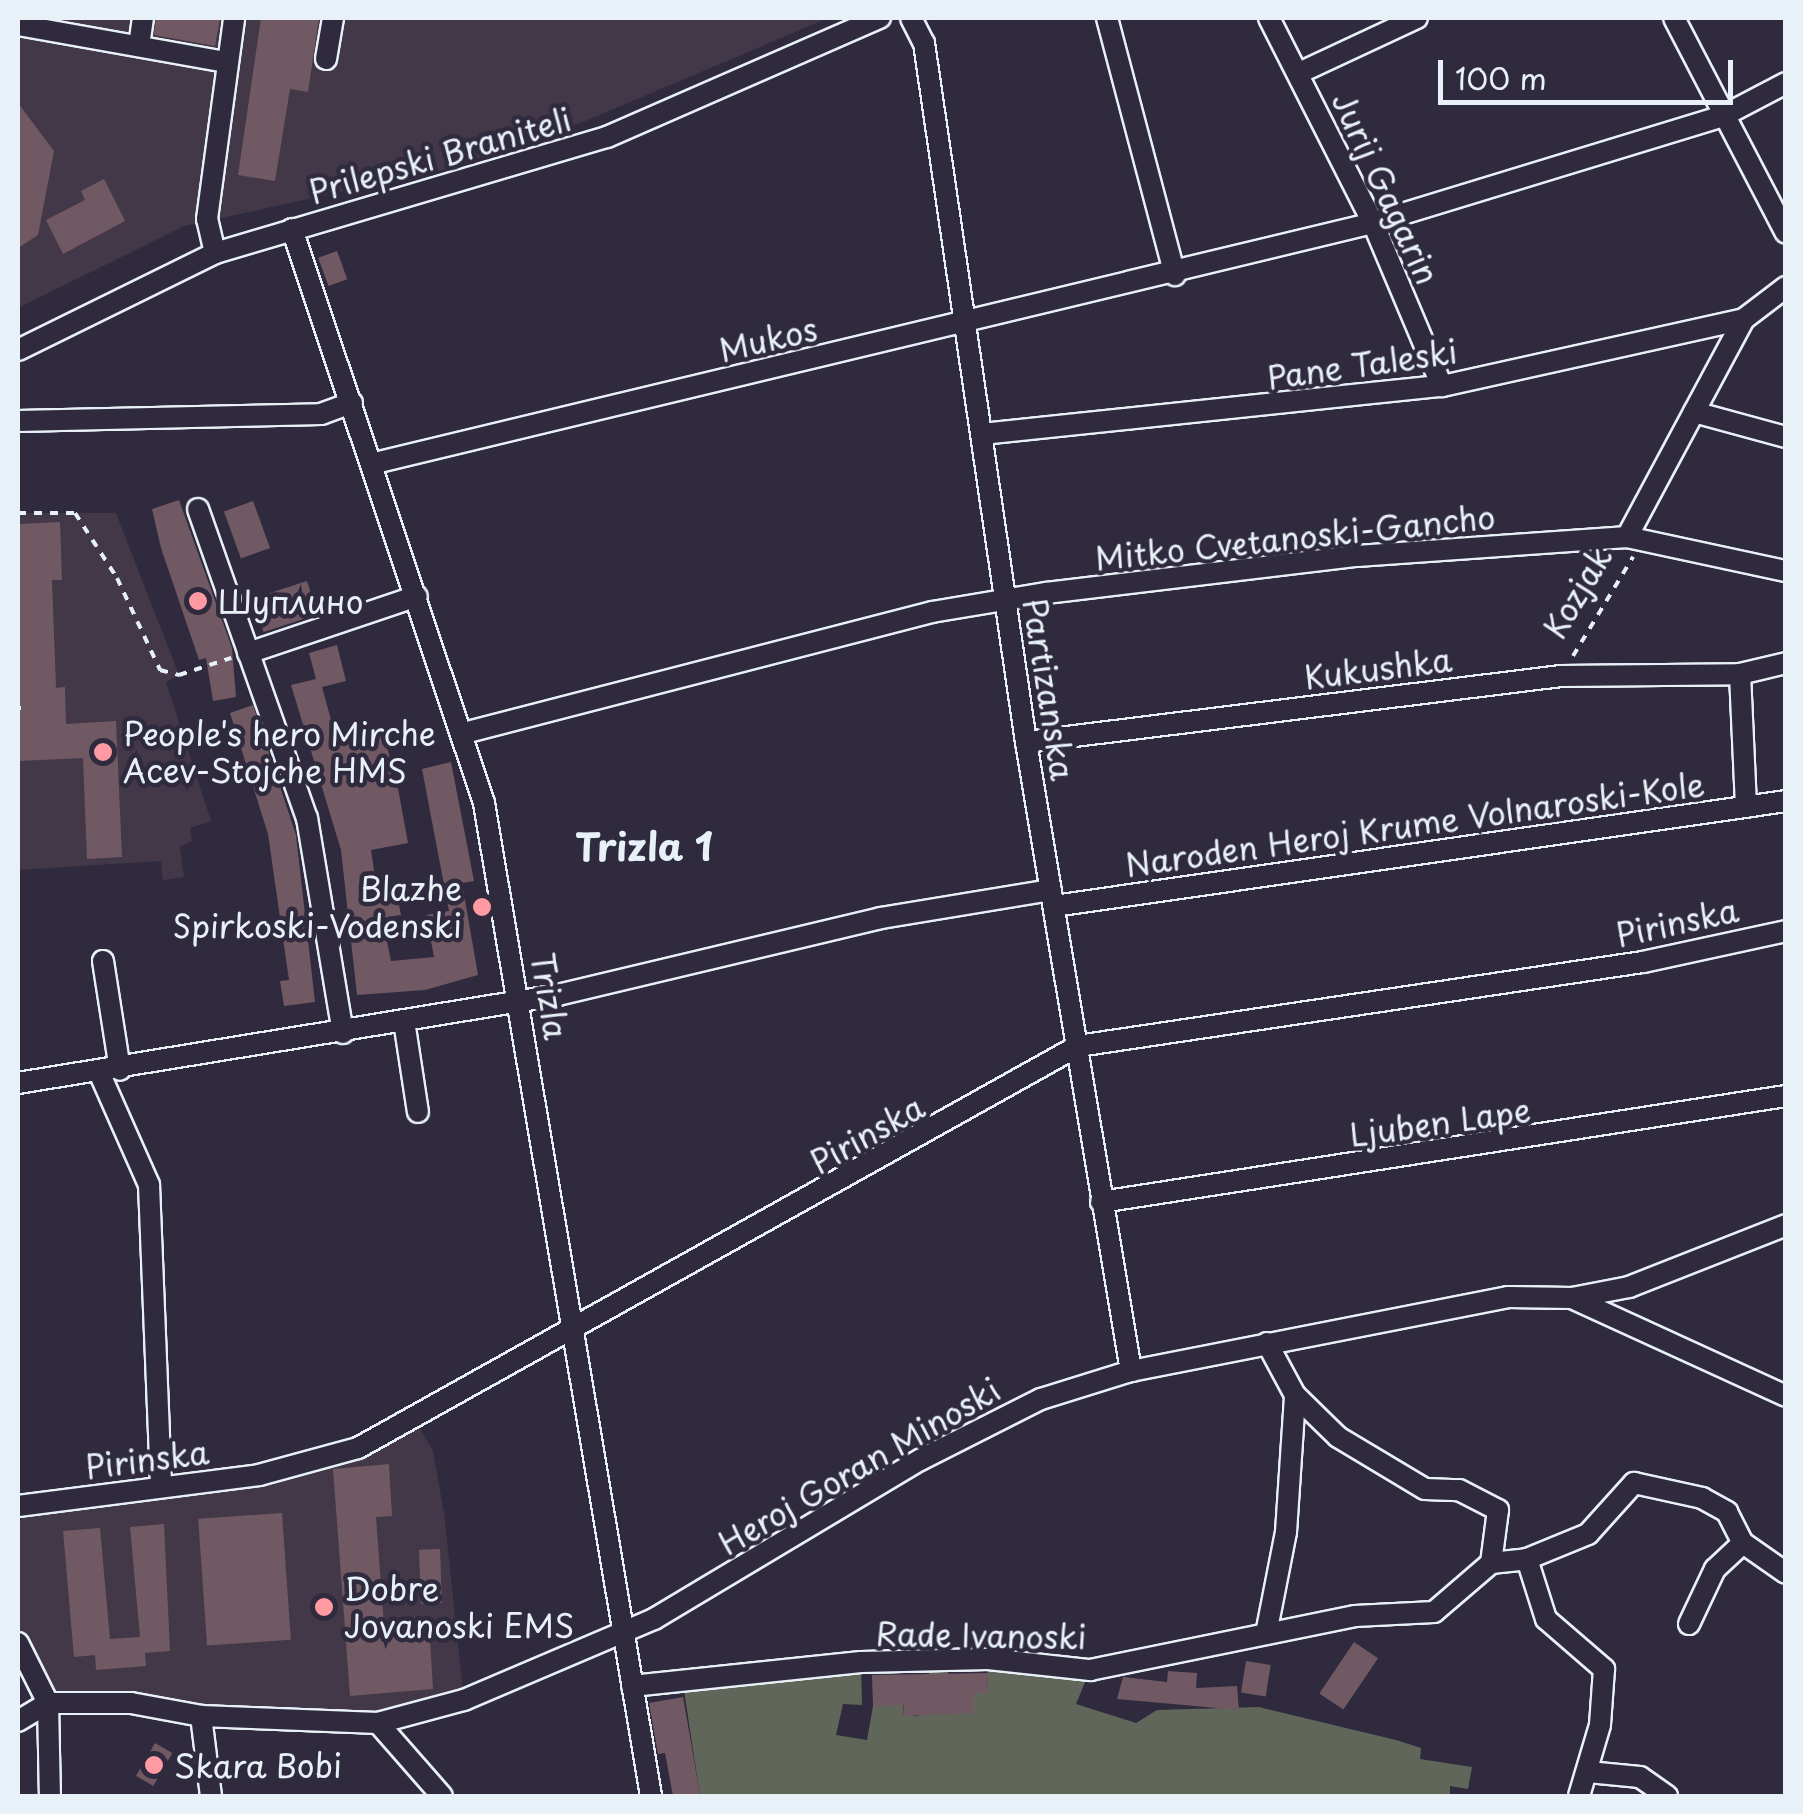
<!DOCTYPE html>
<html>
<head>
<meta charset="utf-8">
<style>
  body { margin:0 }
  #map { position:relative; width:1803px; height:1814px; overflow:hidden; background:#2f2a3d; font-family:"Playpen Sans",sans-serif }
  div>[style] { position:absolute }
  .built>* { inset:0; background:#433848 }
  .green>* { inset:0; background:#60675a }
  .building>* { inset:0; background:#715963; transform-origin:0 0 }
  .path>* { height:4px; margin-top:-2px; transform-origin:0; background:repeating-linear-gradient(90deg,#e8f1f8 0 8px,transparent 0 16px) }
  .roads { filter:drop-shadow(2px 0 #e8f1f8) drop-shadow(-2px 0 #e8f1f8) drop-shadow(0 2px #e8f1f8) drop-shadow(0 -2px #e8f1f8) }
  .minor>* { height:20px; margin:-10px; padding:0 10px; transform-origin:10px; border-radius:10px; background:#2f2a3d }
  .dots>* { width:28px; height:28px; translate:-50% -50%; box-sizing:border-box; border:5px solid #2f2a3d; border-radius:50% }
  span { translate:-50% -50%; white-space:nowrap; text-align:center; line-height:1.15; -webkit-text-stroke:9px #2f2a3d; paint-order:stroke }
  .street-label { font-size:32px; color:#e8f1f8 }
  .poi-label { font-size:32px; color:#e8f1f8 }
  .left { translate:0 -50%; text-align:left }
  .right { translate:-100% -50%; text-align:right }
  .quarter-label { font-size:38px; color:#e8f1f8; font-weight:700 }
  .frame { position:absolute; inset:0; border:20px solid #e8f1f8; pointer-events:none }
  .scale { position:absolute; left:1438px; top:60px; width:295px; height:45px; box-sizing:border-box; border:5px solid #e8f1f8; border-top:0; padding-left:12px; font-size:30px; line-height:35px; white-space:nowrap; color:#e8f1f8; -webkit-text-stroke:8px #2f2a3d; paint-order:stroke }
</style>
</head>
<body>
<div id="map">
  <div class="built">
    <div style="clip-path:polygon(18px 18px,828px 18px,583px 122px,443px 170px,184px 226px,18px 308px)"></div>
    <div style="clip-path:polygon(18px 513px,116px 513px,179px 675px,166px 682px,211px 821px,190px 828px,192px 841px,180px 847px,184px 877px,163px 880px,161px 861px,18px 870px)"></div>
    <div style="clip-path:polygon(413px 1416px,433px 1451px,444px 1513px,464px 1700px,378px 1723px,48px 1703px,18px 1643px,18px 1506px,313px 1466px)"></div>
  </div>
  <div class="green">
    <div style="clip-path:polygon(988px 1659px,1090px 1670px,1076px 1704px,1136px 1723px,1157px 1710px,1259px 1707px,1396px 1740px,1421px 1748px,1420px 1759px,1472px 1767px,1468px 1789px,1450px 1786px,1450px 1796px,700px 1796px,682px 1677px,861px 1662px,862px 1705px,843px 1704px,836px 1735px,867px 1740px,873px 1706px,904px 1697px,903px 1715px,919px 1716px,919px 1698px,929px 1697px,929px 1660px,948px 1661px,948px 1712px,974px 1712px,974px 1693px,987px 1692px)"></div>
  </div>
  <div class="building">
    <div style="clip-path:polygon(156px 18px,220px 18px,215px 46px,154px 35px)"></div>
    <div style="clip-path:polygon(261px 18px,319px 18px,308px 92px,290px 89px,275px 181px,238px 175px)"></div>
    <div style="clip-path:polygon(18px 103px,54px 151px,38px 235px,18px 248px)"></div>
    <div style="clip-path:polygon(104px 179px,125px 221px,63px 254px,46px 220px,85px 200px,81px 191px)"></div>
    <div style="left:337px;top:251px;width:30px;height:20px;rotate:70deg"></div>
    <div style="clip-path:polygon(179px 500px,232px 648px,236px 697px,213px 701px,206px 658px,199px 660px,161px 548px,152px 509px)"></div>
    <div style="left:253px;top:501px;width:50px;height:31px;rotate:70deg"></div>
    <div style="clip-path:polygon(60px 522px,62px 580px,52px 580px,56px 688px,65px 687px,66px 724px,116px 721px,122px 857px,87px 859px,83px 758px,18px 761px,18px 524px)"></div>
    <div style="left:307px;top:581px;width:35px;height:57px;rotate:72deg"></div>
    <div style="clip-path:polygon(337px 645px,346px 681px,322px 687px,333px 727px,342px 724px,347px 740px,382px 729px,397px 783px,408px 843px,371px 850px,379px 903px,398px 900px,401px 915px,382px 918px,391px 961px,434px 957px,426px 915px,449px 911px,422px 769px,451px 762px,474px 881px,462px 883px,478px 975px,425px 990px,357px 995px,341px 850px,291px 685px,316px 679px,309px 653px)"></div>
    <div style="clip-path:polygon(253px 705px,296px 835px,315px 1002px,284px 1006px,280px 981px,289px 980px,268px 834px,230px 713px)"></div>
    <div style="clip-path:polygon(389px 1464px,392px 1516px,376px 1517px,384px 1626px,429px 1623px,433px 1689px,350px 1696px,333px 1469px)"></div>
    <div style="left:282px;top:1513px;width:127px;height:84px;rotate:86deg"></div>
    <div style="clip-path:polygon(164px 1524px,170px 1651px,145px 1653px,146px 1666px,96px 1670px,95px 1655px,74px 1657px,63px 1531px,100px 1528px,110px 1639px,140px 1637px,130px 1527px)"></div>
    <div style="left:440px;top:1549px;width:54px;height:21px;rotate:88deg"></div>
    <div style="left:1354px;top:1642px;width:29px;height:62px;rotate:34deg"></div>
    <div style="left:1246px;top:1661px;width:25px;height:32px;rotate:9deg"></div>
    <div style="clip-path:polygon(1168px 1671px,1197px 1673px,1196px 1688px,1237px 1686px,1239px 1710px,1117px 1699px,1123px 1677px,1167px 1682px)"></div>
    <div style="clip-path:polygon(988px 1673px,987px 1693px,974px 1693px,974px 1713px,903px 1716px,904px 1705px,873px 1706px,872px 1675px)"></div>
    <div style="clip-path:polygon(683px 1697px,692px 1748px,700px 1796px,673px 1796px,665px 1753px,658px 1754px,649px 1703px)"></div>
    <div style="left:155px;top:1743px;width:20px;height:38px;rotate:30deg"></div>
  </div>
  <div class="path">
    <div style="left:18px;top:513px;width:57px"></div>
    <div style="left:75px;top:513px;width:77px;rotate:57.1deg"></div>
    <div style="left:117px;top:578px;width:102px;rotate:64.9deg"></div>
    <div style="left:160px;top:670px;width:20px;rotate:15deg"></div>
    <div style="left:179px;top:675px;width:55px;rotate:-18.1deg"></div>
    <div style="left:1573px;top:656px;width:116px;rotate:-58.8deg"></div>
    <div style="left:18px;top:708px;width:3px"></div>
  </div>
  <div class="roads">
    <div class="minor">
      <div style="left:911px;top:18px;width:28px;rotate:63deg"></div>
      <div style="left:924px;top:43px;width:706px;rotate:81.7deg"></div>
      <div style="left:1026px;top:742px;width:638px;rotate:80.52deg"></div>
      <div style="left:1107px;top:18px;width:266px;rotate:75.2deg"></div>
      <div style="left:1269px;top:18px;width:230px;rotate:63.1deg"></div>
      <div style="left:1373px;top:223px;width:177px;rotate:67.1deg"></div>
      <div style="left:1674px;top:18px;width:242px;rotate:62.5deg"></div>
      <div style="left:18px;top:25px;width:211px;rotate:10.1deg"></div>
      <div style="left:139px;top:46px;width:28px;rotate:-82deg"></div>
      <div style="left:326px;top:59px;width:42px;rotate:-80.3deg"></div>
      <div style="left:1299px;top:73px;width:130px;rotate:-25deg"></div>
      <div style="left:292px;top:229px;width:605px;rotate:71.51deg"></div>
      <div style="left:484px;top:803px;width:1007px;rotate:80.45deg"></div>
      <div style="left:215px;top:253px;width:35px;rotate:-103deg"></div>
      <div style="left:207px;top:219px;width:203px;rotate:-82.3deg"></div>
      <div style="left:18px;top:350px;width:220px;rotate:-26.2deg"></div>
      <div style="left:215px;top:253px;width:409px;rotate:-16.5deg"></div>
      <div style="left:607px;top:137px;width:298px;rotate:-23.6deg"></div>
      <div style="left:1694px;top:412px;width:95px;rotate:15.2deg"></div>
      <div style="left:18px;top:421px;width:303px;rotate:-1.3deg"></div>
      <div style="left:321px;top:414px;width:33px;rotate:-20deg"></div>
      <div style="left:982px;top:434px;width:462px;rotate:-6deg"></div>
      <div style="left:1442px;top:386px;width:309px;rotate:-12.5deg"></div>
      <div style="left:375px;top:463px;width:1026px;rotate:-13.52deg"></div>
      <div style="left:1373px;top:223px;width:366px;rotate:-17deg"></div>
      <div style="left:1723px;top:116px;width:71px;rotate:-27.6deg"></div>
      <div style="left:198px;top:509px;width:328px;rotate:70.6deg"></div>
      <div style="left:307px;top:818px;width:218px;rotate:80.5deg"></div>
      <div style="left:1627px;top:537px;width:247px;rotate:-61.8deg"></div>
      <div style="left:1744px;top:319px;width:53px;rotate:-37.3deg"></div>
      <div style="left:248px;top:653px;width:178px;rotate:-18.6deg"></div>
      <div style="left:1740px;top:674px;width:133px;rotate:87.4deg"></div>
      <div style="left:464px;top:733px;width:483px;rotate:-14.5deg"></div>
      <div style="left:932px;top:612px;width:116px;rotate:-9.5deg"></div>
      <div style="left:1046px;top:593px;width:313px;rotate:-6.8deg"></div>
      <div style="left:1357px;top:556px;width:271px;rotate:-4deg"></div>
      <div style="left:1627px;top:537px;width:163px;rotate:12.1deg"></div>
      <div style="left:1026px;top:742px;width:539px;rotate:-7.03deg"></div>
      <div style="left:1561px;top:676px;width:179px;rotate:-0.6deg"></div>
      <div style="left:1740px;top:674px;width:47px;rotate:-13.4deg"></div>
      <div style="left:1054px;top:906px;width:739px;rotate:-8.16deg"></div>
      <div style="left:103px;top:961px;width:110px;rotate:81.1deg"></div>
      <div style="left:404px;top:1021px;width:92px;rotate:81.3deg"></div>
      <div style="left:99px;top:1072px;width:124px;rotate:66.1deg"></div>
      <div style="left:149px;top:1185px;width:300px;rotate:87.7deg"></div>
      <div style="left:18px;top:1083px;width:547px;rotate:-9.26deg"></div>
      <div style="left:558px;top:995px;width:332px;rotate:-13.4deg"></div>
      <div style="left:881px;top:918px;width:172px;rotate:-9.4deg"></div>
      <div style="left:1101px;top:1202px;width:693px;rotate:-8.8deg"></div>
      <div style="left:1572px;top:1298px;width:235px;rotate:24.6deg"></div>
      <div style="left:1267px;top:1343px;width:59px;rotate:61.7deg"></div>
      <div style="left:1295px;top:1395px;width:60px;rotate:44.3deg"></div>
      <div style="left:1338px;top:1437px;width:101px;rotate:30.9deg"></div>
      <div style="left:1425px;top:1489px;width:34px;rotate:2deg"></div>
      <div style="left:1459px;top:1490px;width:44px;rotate:27.1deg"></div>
      <div style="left:1498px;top:1510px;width:53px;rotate:97.5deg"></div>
      <div style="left:18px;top:1506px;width:243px;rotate:-7.3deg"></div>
      <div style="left:259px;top:1475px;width:103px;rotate:-15.3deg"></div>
      <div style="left:358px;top:1448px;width:825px;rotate:-29.18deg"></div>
      <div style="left:1078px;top:1046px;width:571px;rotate:-8.46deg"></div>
      <div style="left:1643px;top:962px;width:146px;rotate:-12.2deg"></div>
      <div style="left:1527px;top:1559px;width:63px;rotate:72.4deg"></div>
      <div style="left:1546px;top:1619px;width:77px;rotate:40.8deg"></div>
      <div style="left:1604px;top:1669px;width:56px;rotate:94.1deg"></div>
      <div style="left:1600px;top:1725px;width:74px;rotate:106.5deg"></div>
      <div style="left:1689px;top:1624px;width:61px;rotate:-64.7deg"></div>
      <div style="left:1715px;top:1569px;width:38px;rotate:-43deg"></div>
      <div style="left:1266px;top:1634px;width:104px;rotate:-78.9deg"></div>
      <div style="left:1286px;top:1532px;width:137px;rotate:-86.2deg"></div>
      <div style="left:18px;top:1643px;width:67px;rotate:63.4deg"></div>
      <div style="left:48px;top:1703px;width:93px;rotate:88.8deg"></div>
      <div style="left:632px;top:1686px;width:230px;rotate:-6deg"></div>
      <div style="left:861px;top:1662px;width:127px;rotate:-1.4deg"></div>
      <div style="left:988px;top:1659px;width:103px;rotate:6.2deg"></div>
      <div style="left:1090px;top:1670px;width:270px;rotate:-11.5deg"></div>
      <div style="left:1355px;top:1616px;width:79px;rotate:-2.9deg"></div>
      <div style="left:1434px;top:1612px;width:75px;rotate:-40.7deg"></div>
      <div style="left:1491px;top:1563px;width:36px;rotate:-6deg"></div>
      <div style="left:1527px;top:1559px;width:66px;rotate:-22.3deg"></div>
      <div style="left:1588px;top:1534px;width:69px;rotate:-48deg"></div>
      <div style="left:1634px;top:1483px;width:70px;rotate:12.4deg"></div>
      <div style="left:1702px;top:1498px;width:29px;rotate:29deg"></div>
      <div style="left:1727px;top:1512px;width:35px;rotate:63deg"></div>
      <div style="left:1743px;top:1543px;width:52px;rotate:34.9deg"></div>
      <div style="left:201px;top:1716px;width:81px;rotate:82.9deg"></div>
      <div style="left:18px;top:1721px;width:35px;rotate:-31deg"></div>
      <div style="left:48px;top:1703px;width:83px"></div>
      <div style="left:131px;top:1703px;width:71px;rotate:10.5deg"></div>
      <div style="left:201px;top:1716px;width:177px;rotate:2.3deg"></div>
      <div style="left:378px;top:1723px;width:89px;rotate:-15deg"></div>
      <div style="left:464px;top:1700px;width:207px;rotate:-23.1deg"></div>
      <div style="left:654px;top:1619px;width:310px;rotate:-30.9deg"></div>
      <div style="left:920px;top:1460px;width:136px;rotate:-26.8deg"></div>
      <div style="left:1041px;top:1399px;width:94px;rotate:-17.3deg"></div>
      <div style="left:1131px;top:1371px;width:384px;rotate:-11.1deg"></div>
      <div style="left:1508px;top:1297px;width:64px;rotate:0.9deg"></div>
      <div style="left:1572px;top:1298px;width:58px;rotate:-10.9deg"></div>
      <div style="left:1629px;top:1287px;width:169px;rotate:-21.5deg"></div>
      <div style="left:378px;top:1723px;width:97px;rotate:48.8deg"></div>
      <div style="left:1588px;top:1772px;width:52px;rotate:5.5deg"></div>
      <div style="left:1640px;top:1777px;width:33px;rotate:35deg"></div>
    </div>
  </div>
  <div class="dots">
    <div style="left:198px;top:601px;background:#ff9aa2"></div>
    <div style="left:103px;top:752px;background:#ff9aa2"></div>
    <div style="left:482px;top:907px;background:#ff9aa2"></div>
    <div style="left:324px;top:1607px;background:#ff9aa2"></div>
    <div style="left:154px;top:1765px;background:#ff9aa2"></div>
  </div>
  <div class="street-label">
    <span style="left:440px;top:155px;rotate:-16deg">Prilepski Braniteli</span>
    <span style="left:1386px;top:188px;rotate:65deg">Jurij Gagarin</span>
    <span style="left:768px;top:339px;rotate:-13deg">Mukos</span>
    <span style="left:1362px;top:364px;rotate:-8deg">Pane Taleski</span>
    <span style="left:1295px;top:537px;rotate:-6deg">Mitko Cvetanoski-Gancho</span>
    <span style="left:1577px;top:592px;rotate:-59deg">Kozjak</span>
    <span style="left:1378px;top:668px;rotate:-7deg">Kukushka</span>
    <span style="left:1049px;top:689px;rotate:81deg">Partizanska</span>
    <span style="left:1415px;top:824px;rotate:-8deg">Naroden Heroj Krume Volnaroski-Kole</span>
    <span style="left:1677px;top:922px;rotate:-12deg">Pirinska</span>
    <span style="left:550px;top:996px;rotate:81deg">Trizla</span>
    <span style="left:1440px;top:1122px;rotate:-8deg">Ljuben Lape</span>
    <span style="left:867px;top:1134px;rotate:-29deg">Pirinska</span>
    <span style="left:147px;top:1459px;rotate:-7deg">Pirinska</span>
    <span style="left:859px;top:1466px;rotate:-30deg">Heroj Goran Minoski</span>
    <span style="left:981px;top:1635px;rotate:1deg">Rade Ivanoski</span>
  </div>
  <div class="poi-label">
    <span class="left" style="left:218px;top:601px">Шуплино</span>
    <span class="left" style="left:123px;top:752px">People's hero Mirche<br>Acev-Stojche HMS</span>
    <span class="right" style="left:462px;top:907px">Blazhe<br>Spirkoski-Vodenski</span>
    <span class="left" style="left:344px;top:1607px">Dobre<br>Jovanoski EMS</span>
    <span class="left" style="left:174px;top:1765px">Skara Bobi</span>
  </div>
  <div class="quarter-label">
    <span style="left:644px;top:846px">Trizla 1</span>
  </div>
  <div class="frame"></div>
  <div class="scale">100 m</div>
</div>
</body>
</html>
